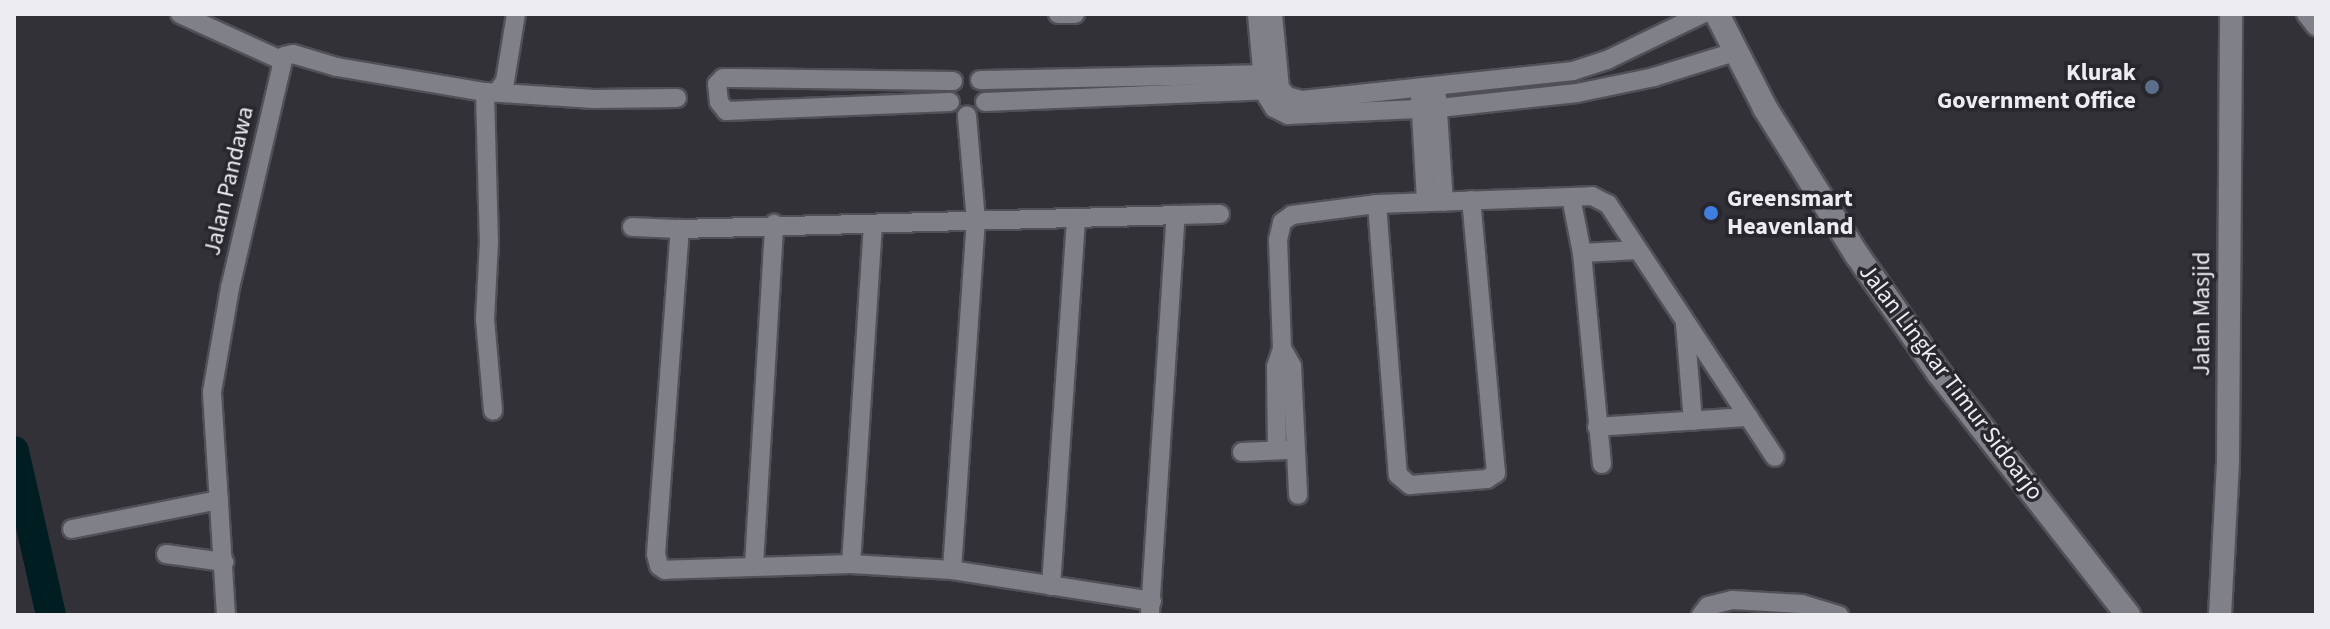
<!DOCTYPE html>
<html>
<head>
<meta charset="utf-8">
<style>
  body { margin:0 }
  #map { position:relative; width:2330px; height:629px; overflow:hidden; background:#313137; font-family:"Source Sans 3",sans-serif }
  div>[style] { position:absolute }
  .river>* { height:30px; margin:-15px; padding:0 15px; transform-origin:15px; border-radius:15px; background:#001d22 }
  .roads { filter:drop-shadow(2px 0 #505056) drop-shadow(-2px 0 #505056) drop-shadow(0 2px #505056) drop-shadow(0 -2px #505056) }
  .minor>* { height:18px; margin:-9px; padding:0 9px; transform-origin:9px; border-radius:9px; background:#808088 }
  .tertiary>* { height:22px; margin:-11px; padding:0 11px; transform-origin:11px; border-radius:11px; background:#808088 }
  .secondary>* { height:24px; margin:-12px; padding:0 12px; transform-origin:12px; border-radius:12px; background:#808088 }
  .dots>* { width:22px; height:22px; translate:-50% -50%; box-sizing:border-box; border:4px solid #27272d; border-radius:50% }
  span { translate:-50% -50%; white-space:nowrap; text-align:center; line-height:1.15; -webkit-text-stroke:7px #27272d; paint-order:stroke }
  .poi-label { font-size:24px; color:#ececf1; font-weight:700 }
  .right { translate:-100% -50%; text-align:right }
  .left { translate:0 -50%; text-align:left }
  .street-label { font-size:24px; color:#ececf1 }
  .frame { position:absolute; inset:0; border:16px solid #ececf1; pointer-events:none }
</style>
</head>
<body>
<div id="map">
  <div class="river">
    <div style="left:14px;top:451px;width:168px;rotate:77.3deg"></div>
  </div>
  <div class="roads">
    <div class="minor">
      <div style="left:180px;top:14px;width:111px;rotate:24.5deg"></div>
      <div style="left:1058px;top:14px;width:17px"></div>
      <div style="left:1257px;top:14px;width:78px;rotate:84.9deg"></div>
      <div style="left:1264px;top:92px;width:19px;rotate:58deg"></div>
      <div style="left:1274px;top:108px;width:16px;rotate:27deg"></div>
      <div style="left:1288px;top:115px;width:151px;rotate:-2.7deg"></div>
      <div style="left:1439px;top:108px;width:139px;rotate:-6.2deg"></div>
      <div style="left:1577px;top:93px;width:79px;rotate:-11.7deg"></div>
      <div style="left:1654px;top:77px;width:85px;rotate:-17.2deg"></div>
      <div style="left:1273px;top:14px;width:74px;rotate:84.6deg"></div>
      <div style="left:1280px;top:88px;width:11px;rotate:49deg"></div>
      <div style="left:1287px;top:96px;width:16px;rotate:15deg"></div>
      <div style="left:1302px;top:100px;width:273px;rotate:-6.1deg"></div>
      <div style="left:1573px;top:71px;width:36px;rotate:-18deg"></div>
      <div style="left:1607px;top:60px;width:106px;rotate:-25.8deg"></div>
      <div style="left:2306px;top:14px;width:16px;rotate:52deg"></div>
      <div style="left:980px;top:80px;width:293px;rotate:-1.2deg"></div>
      <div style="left:485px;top:92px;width:149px;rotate:88.5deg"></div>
      <div style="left:489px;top:241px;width:78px;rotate:92.9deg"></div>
      <div style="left:485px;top:319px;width:92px;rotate:85deg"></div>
      <div style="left:497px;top:92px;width:14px;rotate:-54deg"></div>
      <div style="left:505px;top:81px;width:68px;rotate:-80.7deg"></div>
      <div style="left:1420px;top:96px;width:105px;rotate:86.7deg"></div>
      <div style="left:1437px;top:97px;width:105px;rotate:86.2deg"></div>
      <div style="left:950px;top:102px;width:224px;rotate:177.7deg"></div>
      <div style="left:726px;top:111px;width:11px;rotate:-128deg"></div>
      <div style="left:719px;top:102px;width:18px;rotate:-96deg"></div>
      <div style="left:717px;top:84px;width:8px;rotate:-45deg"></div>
      <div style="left:723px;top:78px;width:11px"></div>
      <div style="left:734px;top:78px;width:219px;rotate:0.8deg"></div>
      <div style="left:985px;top:102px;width:288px;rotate:-2.4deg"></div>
      <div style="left:1571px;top:197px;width:57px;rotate:78.9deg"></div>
      <div style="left:1582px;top:253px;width:212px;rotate:84.6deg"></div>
      <div style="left:1377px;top:204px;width:272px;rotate:85.6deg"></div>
      <div style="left:1398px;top:475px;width:16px;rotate:40deg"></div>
      <div style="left:1410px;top:485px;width:77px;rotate:-4.5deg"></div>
      <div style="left:1487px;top:479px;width:11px;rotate:-34deg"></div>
      <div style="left:1496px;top:473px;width:274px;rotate:-95.2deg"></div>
      <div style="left:632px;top:227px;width:48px;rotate:2.4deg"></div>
      <div style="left:1582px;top:253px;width:56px;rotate:-3.1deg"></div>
      <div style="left:1685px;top:324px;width:97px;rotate:85.3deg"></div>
      <div style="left:1282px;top:348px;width:21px;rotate:61deg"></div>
      <div style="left:1292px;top:366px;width:129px;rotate:87.3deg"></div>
      <div style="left:1597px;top:427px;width:152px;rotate:-3.8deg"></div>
      <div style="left:1277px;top:450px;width:83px;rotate:-90.7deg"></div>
      <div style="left:1276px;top:367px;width:20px;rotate:-72deg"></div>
      <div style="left:1282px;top:348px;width:108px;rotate:-92.1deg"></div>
      <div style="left:1278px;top:240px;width:18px;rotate:-77deg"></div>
      <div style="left:1282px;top:222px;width:12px;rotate:-35deg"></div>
      <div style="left:1292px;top:215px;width:86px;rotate:-7.4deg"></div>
      <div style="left:1377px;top:204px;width:215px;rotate:-2.1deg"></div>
      <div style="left:1592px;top:196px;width:18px;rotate:27deg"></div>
      <div style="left:1608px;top:204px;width:303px;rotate:56.6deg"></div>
      <div style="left:1242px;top:452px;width:45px;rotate:-2.5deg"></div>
      <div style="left:72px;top:529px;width:150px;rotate:-11.2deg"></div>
      <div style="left:166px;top:554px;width:59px;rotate:7.9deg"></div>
      <div style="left:851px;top:564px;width:340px;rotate:-86.3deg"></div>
      <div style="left:754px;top:565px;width:342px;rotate:-86.6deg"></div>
      <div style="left:952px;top:570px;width:350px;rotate:-86.1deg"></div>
      <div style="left:976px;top:221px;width:106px;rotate:-94.9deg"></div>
      <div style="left:1051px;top:586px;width:369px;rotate:-86.1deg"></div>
      <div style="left:1152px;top:601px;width:202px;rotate:-171.2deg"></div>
      <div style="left:952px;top:570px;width:101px;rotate:-176.6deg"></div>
      <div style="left:851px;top:564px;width:186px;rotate:178.2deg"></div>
      <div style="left:665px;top:570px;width:7px;rotate:-146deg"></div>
      <div style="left:659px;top:566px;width:12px;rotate:-104deg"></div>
      <div style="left:656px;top:554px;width:326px;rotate:-85.8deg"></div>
      <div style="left:680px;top:229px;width:496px;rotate:-1.6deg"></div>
      <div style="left:1150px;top:612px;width:398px;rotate:-86.3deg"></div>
      <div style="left:1176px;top:215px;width:44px;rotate:-1.3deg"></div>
      <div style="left:226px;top:615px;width:223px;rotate:-93.6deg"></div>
      <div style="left:212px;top:392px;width:106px;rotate:-80.2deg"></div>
      <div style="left:230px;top:288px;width:238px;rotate:-76.9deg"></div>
      <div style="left:284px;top:56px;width:9px;rotate:-13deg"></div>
      <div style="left:293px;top:54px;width:46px;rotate:16.5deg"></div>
      <div style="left:337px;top:67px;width:150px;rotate:9.6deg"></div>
      <div style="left:485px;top:92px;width:109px;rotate:3.7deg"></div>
      <div style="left:594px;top:99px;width:83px;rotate:-0.7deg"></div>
      <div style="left:1701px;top:615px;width:11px;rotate:-52deg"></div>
      <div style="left:1708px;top:606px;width:25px;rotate:-14deg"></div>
      <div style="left:1732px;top:600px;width:70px;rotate:3.3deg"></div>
      <div style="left:1802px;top:604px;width:39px;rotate:17deg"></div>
    </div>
    <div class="tertiary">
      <div style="left:2220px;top:615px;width:153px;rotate:-87deg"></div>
      <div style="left:2228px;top:462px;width:448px;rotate:-89.6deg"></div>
    </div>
    <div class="secondary">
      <div style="left:1717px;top:14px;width:106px;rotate:62.9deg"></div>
      <div style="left:1765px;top:108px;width:173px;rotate:58deg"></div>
      <div style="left:1857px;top:255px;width:144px;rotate:55.2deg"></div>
      <div style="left:1939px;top:373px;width:307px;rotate:52deg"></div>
    </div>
  </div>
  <div class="dots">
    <div style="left:2152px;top:87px;background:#5c6f8a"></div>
    <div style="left:1711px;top:213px;background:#3f7fe0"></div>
  </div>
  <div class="poi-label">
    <span class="right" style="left:2136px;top:87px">Klurak<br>Government Office</span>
    <span class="left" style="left:1727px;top:213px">Greensmart<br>Heavenland</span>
  </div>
  <div class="street-label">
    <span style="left:229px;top:181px;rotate:-77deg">Jalan Pandawa</span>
    <span style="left:2202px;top:314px;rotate:-90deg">Jalan Masjid</span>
    <span style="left:1951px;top:382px;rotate:53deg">Jalan Lingkar Timur Sidoarjo</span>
  </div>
  <div class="frame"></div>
</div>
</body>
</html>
